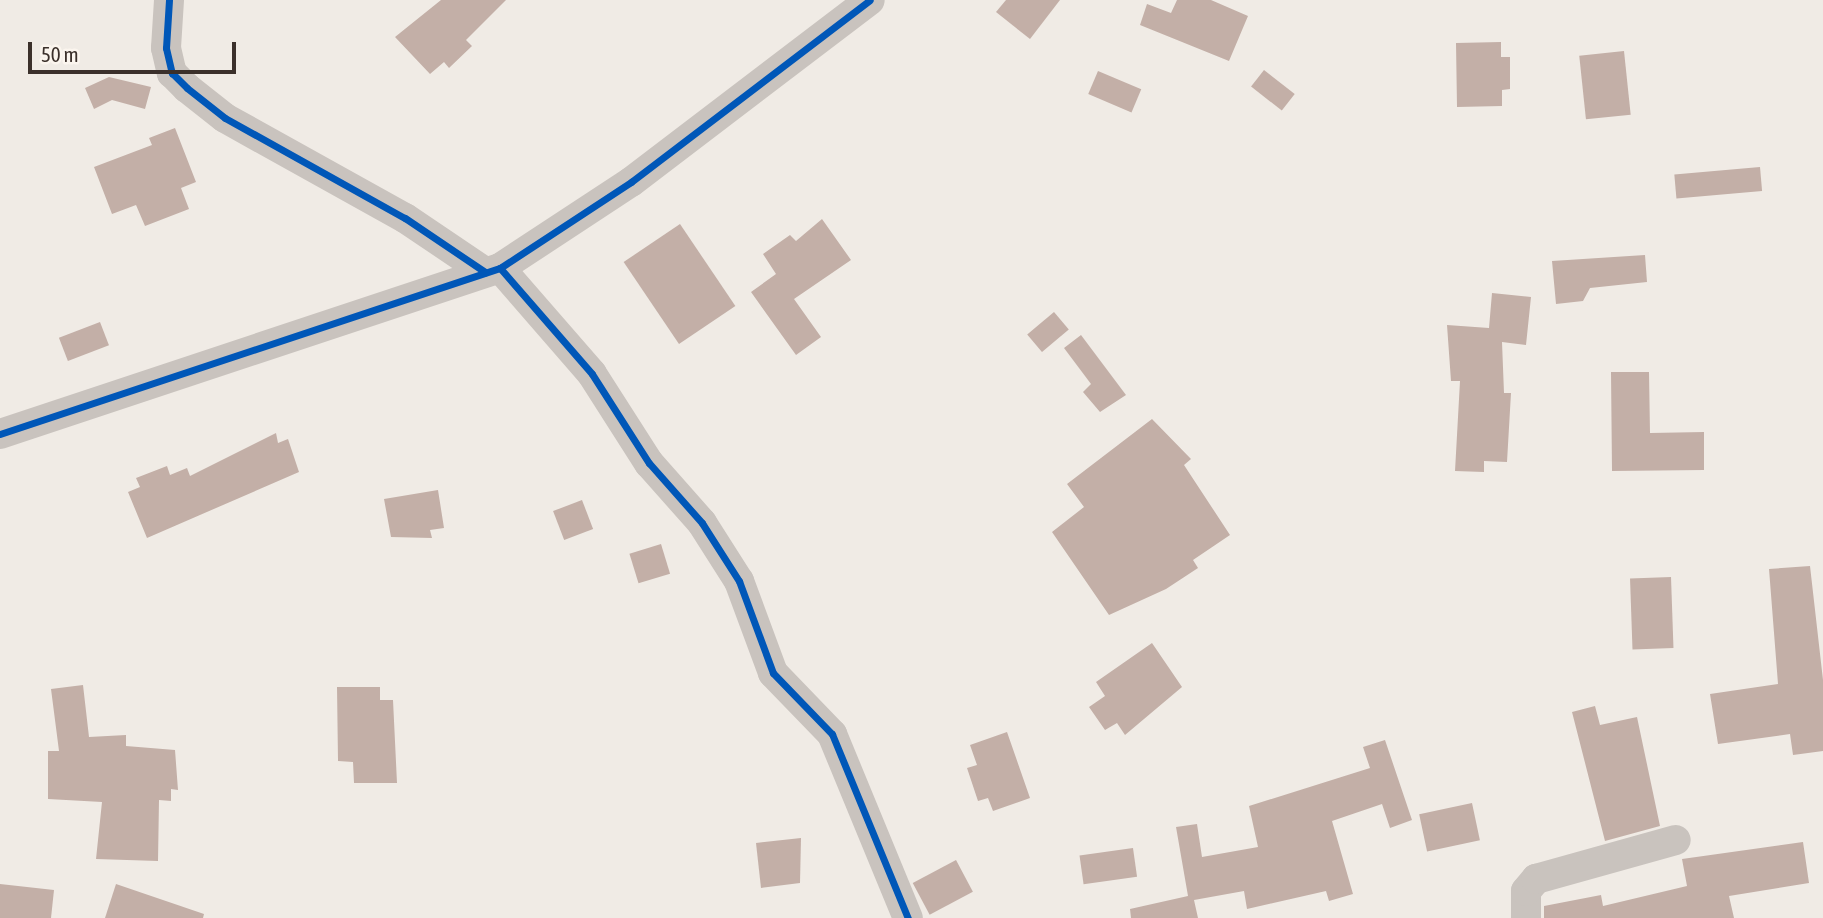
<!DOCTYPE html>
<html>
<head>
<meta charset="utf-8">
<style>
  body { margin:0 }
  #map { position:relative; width:1823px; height:918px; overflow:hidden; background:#f0ebe5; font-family:"Asap Condensed",sans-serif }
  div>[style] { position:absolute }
  .building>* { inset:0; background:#c3afa7; transform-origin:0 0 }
  .street>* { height:30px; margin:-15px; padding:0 15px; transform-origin:15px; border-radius:15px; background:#c9c3be }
  .cycleway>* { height:7px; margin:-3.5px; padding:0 3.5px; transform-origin:3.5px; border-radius:3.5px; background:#0057b8 }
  span { translate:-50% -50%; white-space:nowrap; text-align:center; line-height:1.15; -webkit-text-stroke:5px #fbf5ee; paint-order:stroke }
  .scale { position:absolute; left:28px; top:42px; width:208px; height:32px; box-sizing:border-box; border:4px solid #3b302b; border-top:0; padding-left:9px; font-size:21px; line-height:24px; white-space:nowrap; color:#3b302b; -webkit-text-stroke:5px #fbf5ee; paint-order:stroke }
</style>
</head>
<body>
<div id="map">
  <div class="building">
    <div style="clip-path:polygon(441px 0,506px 0,466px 40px,472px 46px,449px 68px,444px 62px,430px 74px,395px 37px)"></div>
    <div style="clip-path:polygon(1006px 0,1060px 0,1030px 39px,996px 12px)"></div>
    <div style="clip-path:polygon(1177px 0,1211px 0,1248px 16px,1229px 61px,1140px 25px,1147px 4px,1171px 13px)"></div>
    <div style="clip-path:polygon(1501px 42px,1501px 57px,1510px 57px,1510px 89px,1502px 90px,1502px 106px,1457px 107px,1456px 43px)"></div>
    <div style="left:1624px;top:51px;width:64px;height:45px;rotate:84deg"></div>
    <div style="left:1264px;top:70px;width:39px;height:21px;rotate:38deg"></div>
    <div style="left:1098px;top:71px;width:47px;height:25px;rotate:23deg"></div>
    <div style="clip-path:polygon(109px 77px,151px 87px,145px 109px,112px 100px,94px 109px,85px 88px)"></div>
    <div style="clip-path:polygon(175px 128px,196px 182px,181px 188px,189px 209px,145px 226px,136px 205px,112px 214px,94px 167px,152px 145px,149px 138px)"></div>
    <div style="left:1760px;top:167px;width:24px;height:86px;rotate:85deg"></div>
    <div style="clip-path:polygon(822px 219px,851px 260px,794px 299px,821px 337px,796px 355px,751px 292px,776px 274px,763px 254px,790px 235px,796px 241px)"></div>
    <div style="left:680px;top:224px;width:99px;height:68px;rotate:56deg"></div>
    <div style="clip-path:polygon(1645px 255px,1647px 282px,1590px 288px,1583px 301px,1556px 304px,1552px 261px)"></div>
    <div style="clip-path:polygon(1492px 293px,1531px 297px,1526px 345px,1502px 342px,1504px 393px,1511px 393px,1507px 462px,1484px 461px,1484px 472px,1455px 471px,1460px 381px,1451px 381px,1447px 325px,1489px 328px)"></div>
    <div style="left:1054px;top:312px;width:23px;height:35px;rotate:50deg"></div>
    <div style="left:100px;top:322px;width:25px;height:44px;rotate:69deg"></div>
    <div style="clip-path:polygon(1081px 335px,1126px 395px,1100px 412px,1083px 392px,1091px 384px,1064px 348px)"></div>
    <div style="clip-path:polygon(1611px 372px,1649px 372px,1650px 433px,1704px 432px,1704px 470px,1612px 471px)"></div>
    <div style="clip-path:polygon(1152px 419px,1191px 459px,1184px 465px,1230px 535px,1193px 560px,1198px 568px,1166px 589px,1109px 615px,1052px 532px,1084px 507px,1067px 484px)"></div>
    <div style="clip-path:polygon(276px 433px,278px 443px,288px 439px,299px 472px,147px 538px,128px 492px,140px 487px,136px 478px,167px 466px,170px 475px,187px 468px,190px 476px)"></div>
    <div style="clip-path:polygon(438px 490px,444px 528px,430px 530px,432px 538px,391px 537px,384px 499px)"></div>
    <div style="left:582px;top:500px;width:31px;height:31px;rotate:69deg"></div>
    <div style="left:661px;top:544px;width:31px;height:33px;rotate:73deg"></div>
    <div style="clip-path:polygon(1810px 566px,1823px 680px,1823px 751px,1793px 755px,1790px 734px,1718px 744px,1710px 694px,1778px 684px,1769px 569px)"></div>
    <div style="left:1671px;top:577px;width:71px;height:41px;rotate:88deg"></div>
    <div style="clip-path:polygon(1152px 643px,1182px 687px,1125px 735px,1117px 723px,1105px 730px,1089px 707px,1105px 696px,1096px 682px)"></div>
    <div style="clip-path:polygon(83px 685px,89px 737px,126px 735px,126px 746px,175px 750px,178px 790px,171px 789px,171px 801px,159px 800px,158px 861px,96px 859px,102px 802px,48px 799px,48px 751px,59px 751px,51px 689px)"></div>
    <div style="clip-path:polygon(337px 687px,380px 687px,380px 700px,393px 700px,397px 783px,354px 783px,353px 762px,338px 761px)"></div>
    <div style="clip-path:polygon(1595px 706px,1600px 725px,1637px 717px,1660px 826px,1605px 841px,1572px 712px)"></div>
    <div style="clip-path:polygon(1007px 732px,1030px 798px,993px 811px,988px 798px,978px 801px,967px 768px,977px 765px,970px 745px)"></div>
    <div style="clip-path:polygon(1385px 740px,1412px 820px,1390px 828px,1382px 804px,1332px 821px,1353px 894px,1329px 901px,1326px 891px,1247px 909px,1244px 891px,1194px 900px,1198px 918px,1131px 918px,1130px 909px,1188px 896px,1176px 827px,1197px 824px,1202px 857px,1258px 847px,1249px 806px,1370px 768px,1363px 747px)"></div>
    <div style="left:1472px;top:803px;width:38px;height:54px;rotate:78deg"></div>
    <div style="clip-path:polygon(801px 838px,800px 883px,761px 888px,756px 843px)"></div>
    <div style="clip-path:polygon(1803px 842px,1809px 883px,1729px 896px,1734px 918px,1544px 918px,1544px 906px,1601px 895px,1603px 906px,1687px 886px,1682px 859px)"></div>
    <div style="left:1133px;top:848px;width:29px;height:54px;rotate:82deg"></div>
    <div style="left:956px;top:860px;width:36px;height:49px;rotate:62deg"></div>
    <div style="clip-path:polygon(0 884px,54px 890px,51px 918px,0 918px)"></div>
    <div style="clip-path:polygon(116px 884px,204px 914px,203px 918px,105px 918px)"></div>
  </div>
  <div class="street">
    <div style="left:169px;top:0;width:48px;rotate:93.6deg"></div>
    <div style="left:166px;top:48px;width:26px;rotate:77deg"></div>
    <div style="left:172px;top:73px;width:21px;rotate:45deg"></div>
    <div style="left:187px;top:88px;width:48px;rotate:38.3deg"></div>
    <div style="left:225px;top:118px;width:206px;rotate:29.1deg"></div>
    <div style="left:405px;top:218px;width:97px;rotate:34deg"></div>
    <div style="left:500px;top:268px;width:140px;rotate:49deg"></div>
    <div style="left:592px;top:374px;width:106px;rotate:57.4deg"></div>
    <div style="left:649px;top:463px;width:80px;rotate:48.5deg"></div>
    <div style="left:702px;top:523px;width:69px;rotate:57.5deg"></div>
    <div style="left:739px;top:581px;width:98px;rotate:69.7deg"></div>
    <div style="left:773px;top:673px;width:85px;rotate:46deg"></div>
    <div style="left:832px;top:734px;width:199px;rotate:67.6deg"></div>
    <div style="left:0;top:434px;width:527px;rotate:-18.37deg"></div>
    <div style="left:500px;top:268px;width:157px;rotate:-33.3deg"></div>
    <div style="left:631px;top:182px;width:300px;rotate:-37.3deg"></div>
    <div style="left:1526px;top:918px;width:27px;rotate:-90deg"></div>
    <div style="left:1526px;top:891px;width:16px;rotate:-50deg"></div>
    <div style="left:1536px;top:879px;width:145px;rotate:-15.6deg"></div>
  </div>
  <div class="cycleway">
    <div style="left:169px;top:0;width:48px;rotate:93.6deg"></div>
    <div style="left:166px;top:48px;width:26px;rotate:77deg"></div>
    <div style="left:172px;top:73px;width:21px;rotate:45deg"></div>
    <div style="left:187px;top:88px;width:48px;rotate:38.3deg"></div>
    <div style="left:225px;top:118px;width:206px;rotate:29.1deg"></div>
    <div style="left:405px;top:218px;width:97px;rotate:34deg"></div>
    <div style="left:500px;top:268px;width:140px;rotate:49deg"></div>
    <div style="left:592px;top:374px;width:106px;rotate:57.4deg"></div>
    <div style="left:649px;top:463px;width:80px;rotate:48.5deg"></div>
    <div style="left:702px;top:523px;width:69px;rotate:57.5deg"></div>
    <div style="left:739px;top:581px;width:98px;rotate:69.7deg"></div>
    <div style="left:773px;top:673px;width:85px;rotate:46deg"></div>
    <div style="left:832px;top:734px;width:199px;rotate:67.6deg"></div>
    <div style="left:0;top:434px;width:527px;rotate:-18.37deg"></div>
    <div style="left:500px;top:268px;width:157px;rotate:-33.3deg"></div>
    <div style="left:631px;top:182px;width:300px;rotate:-37.3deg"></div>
  </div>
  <div class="scale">50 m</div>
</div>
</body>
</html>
